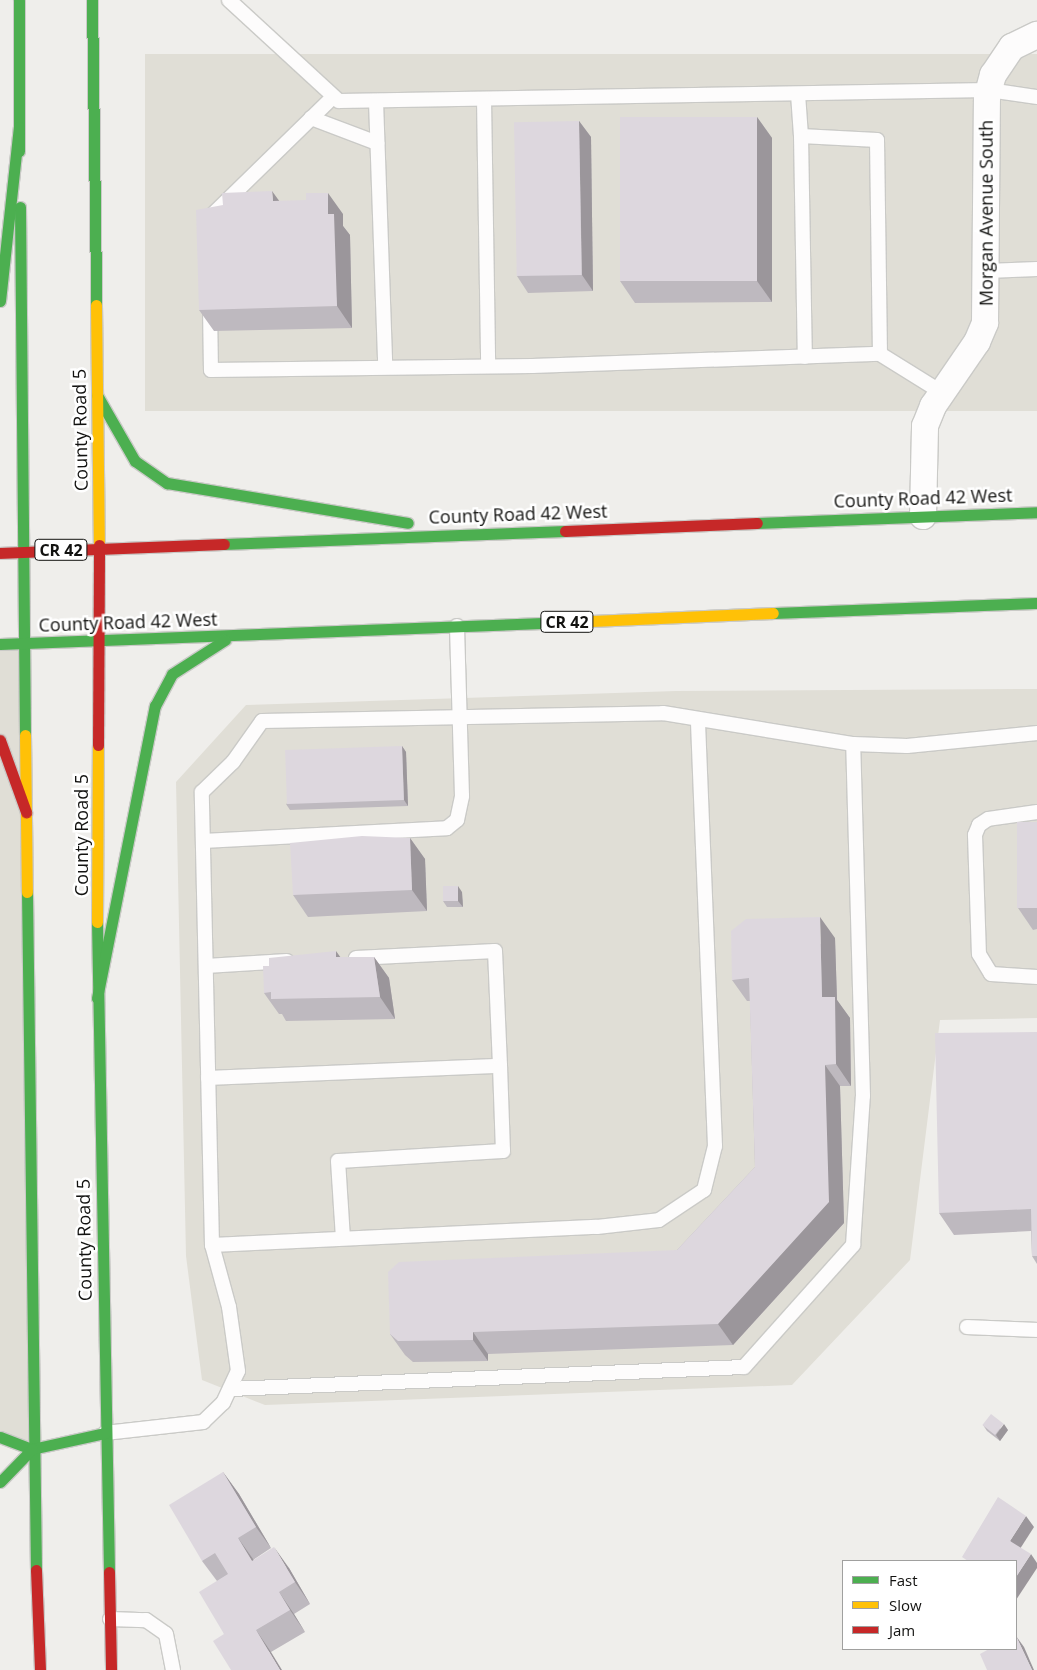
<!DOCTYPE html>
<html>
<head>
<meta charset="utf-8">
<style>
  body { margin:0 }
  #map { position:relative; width:1037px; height:1670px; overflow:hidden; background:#efeeeb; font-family:"Open Sans",sans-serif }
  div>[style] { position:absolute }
  .built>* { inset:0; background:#e0ded6; transform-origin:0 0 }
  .roads { filter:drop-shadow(1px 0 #cacac7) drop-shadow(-1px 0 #cacac7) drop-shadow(0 1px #cacac7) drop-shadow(0 -1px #cacac7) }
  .lane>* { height:14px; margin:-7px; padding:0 7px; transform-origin:7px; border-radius:7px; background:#fdfcfc }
  .street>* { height:26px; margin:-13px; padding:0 13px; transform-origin:13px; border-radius:13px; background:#fdfcfc }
  .fast>* { height:11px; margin:-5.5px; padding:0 5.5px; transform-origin:5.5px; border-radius:5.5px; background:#4caf50 }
  .slow>* { height:11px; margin:-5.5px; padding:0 5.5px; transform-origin:5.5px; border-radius:5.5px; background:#ffc107 }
  .jam>* { height:11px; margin:-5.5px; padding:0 5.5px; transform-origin:5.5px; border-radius:5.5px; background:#c62828 }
  .wall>* { inset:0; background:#beb9bf }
  .shaded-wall>* { inset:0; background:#9b969b }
  .building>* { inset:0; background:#ddd7de; transform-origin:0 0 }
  span { translate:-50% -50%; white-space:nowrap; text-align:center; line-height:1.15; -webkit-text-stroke:5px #fff; paint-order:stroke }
  .shield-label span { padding:1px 4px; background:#fff; border:1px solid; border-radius:4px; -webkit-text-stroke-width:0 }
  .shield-label { font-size:16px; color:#121210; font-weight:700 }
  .street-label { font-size:18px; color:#121210 }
  .legend { position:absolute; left:842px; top:1560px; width:175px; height:90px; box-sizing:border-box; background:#fff; border:1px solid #a0a09f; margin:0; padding:6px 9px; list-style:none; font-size:15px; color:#121210 }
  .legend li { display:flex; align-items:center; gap:10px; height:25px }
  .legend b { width:25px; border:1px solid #a0a09f }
</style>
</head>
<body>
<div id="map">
  <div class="built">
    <div style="left:1037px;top:54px;width:357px;height:892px;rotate:90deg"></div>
    <div style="clip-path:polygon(24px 643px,32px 1449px,0 1437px,0 644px)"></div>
    <div style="clip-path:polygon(1037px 689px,1037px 1018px,940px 1020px,910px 1260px,792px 1385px,265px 1405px,202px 1380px,186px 1256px,176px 782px,246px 705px,676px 691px)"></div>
  </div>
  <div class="roads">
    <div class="lane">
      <div style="left:229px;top:0;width:149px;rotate:42.6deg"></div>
      <div style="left:339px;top:101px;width:650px;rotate:-0.97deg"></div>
      <div style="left:989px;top:90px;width:49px;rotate:8.3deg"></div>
      <div style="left:798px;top:94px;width:42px;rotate:85.9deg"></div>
      <div style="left:801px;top:136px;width:76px;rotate:3deg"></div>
      <div style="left:877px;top:140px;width:214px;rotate:89.2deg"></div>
      <div style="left:880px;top:354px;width:72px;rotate:31.9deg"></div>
      <div style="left:484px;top:99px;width:265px;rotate:89.1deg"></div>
      <div style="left:376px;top:101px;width:264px;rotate:88deg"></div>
      <div style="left:311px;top:118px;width:71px;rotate:20.7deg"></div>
      <div style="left:801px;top:136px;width:221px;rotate:89deg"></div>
      <div style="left:208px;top:219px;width:175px;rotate:-44.3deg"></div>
      <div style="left:987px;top:271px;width:50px;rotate:-2.3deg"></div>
      <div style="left:210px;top:308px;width:62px;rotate:89.1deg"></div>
      <div style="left:211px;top:370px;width:321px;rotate:-0.7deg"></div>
      <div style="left:532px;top:366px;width:348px;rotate:-2deg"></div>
      <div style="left:1037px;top:812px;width:49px;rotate:171.9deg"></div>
      <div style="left:988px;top:819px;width:11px;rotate:146deg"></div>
      <div style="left:979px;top:825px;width:11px;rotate:112deg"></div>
      <div style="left:975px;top:835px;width:119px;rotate:88.1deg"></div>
      <div style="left:979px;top:954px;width:23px;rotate:59deg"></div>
      <div style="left:991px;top:974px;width:46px;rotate:3.7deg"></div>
      <div style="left:203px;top:841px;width:244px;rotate:-3deg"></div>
      <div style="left:447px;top:828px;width:13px;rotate:-39deg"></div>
      <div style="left:457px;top:820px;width:25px;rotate:-78deg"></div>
      <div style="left:462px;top:796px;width:170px;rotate:-91.7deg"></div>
      <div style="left:356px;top:958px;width:139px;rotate:-2.9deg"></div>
      <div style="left:495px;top:951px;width:115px;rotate:87.5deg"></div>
      <div style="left:206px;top:966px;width:81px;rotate:-3.5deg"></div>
      <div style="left:208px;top:1078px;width:292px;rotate:-2.4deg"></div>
      <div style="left:500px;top:1066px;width:85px;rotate:88deg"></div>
      <div style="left:503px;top:1151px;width:165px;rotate:176.5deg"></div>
      <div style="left:338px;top:1161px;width:77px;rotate:86.3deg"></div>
      <div style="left:212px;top:1245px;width:385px;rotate:-2.7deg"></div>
      <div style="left:597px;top:1227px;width:62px;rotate:-6.4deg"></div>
      <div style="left:659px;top:1220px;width:54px;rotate:-33.7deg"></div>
      <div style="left:704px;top:1190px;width:45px;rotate:-76deg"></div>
      <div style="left:715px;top:1146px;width:426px;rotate:-92.3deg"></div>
      <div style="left:967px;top:1327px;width:70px;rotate:2.5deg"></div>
      <div style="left:230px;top:1389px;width:514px;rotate:-2.45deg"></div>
      <div style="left:744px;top:1367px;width:164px;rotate:-48.2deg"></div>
      <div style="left:853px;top:1245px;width:149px;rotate:-86.2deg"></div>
      <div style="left:863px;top:1096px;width:352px;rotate:-91.6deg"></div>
      <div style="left:105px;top:1433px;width:99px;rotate:-6.4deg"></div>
      <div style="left:203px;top:1422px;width:28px;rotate:-44deg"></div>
      <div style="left:223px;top:1403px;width:35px;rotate:-65deg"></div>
      <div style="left:238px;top:1371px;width:65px;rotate:-98deg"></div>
      <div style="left:229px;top:1307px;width:64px;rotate:-105.3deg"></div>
      <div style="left:212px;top:1245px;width:453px;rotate:-91.3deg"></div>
      <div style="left:202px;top:792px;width:43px;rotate:-44.1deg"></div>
      <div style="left:233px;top:762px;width:50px;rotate:-54.7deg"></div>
      <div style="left:262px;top:721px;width:401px;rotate:-1.1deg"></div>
      <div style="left:663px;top:713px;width:193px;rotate:9.3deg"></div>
      <div style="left:853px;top:744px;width:54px;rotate:2.1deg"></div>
      <div style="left:907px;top:746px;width:131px;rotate:-5.7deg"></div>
      <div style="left:110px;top:1619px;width:36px;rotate:2deg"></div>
      <div style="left:146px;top:1620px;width:24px;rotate:35deg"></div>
      <div style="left:166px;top:1634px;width:37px;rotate:79deg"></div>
    </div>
    <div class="street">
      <div style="left:923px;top:516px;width:90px;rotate:-88.7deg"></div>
      <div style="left:925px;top:426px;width:22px;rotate:-68deg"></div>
      <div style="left:933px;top:406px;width:78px;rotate:-55.5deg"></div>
      <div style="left:977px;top:342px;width:21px;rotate:-67deg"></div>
      <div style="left:985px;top:323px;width:226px;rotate:-89.5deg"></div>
      <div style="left:987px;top:97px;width:23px;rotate:-75deg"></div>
      <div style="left:993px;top:75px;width:34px;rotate:-56deg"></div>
      <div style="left:1012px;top:47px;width:28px;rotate:-26deg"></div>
    </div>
    <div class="fast">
      <div style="left:19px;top:0;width:151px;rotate:90deg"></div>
      <div style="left:92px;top:0;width:305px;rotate:89.2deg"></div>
      <div style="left:20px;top:207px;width:528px;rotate:89.46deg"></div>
      <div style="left:0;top:301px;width:175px;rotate:-83.8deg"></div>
      <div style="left:97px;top:395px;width:76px;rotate:60.1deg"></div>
      <div style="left:135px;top:461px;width:39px;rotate:35deg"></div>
      <div style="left:167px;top:483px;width:244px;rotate:9.4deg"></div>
      <div style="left:757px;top:523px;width:280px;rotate:-2.2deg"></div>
      <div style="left:224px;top:544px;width:341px;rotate:-2.2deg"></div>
      <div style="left:773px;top:613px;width:264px;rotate:-2.2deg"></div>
      <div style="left:0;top:644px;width:569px;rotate:-2.21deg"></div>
      <div style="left:27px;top:892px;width:678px;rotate:89.24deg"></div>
      <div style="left:97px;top:922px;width:650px;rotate:88.94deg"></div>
      <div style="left:97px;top:998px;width:298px;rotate:-78.8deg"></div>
      <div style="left:155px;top:706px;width:36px;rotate:-62deg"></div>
      <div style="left:172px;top:674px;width:63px;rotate:-32.7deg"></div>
      <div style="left:0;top:1437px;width:34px;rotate:21deg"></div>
      <div style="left:32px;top:1449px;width:75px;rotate:-12.4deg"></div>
      <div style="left:0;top:1482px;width:46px;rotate:-45.9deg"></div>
    </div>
    <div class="slow">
      <div style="left:96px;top:305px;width:240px;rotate:89.3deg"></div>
      <div style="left:569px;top:622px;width:204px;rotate:-2.5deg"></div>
      <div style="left:25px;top:735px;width:157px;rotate:89.3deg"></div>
      <div style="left:97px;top:922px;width:177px;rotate:-89.7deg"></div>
    </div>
    <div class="jam">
      <div style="left:565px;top:531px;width:192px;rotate:-2.4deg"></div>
      <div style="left:0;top:553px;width:224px;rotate:-2.3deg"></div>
      <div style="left:0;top:740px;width:77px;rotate:70.1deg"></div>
      <div style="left:98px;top:745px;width:200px;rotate:-89.7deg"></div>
      <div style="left:36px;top:1570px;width:100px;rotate:87.7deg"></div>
      <div style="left:109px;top:1572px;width:98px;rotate:88.8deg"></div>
    </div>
  </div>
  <div class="wall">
    <div style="clip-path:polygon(757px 117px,772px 138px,772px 302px,635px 303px,620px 281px)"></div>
    <div style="clip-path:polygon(579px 121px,591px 137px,593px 291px,528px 293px,517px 276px)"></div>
    <div style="clip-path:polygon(279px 201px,343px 214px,343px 226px,350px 235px,352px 328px,214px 331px,199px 310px)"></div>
    <div style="clip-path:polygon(402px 746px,406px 752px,408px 806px,290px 810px,286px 804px)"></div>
    <div style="clip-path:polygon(1037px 822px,1037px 929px,1033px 930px,1018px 908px)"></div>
    <div style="clip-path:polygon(410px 838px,425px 859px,427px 911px,308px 917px,293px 895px)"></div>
    <div style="clip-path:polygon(462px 892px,463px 907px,447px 907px,443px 901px)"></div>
    <div style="clip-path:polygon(835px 938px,837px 1000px,850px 1018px,851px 1086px,840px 1086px,844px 1223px,733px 1345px,488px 1354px,488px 1361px,413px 1362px,405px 1355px,390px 1334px,677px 1250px,755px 1167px,750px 1001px,747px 1001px,732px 980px)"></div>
    <div style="clip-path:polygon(341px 957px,374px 957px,389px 978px,395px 1019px,286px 1021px,282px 1014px,279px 1014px,264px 993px,269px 966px)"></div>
    <div style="clip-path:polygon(1037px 1032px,1037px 1264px,1032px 1256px,1031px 1231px,954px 1235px,939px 1213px)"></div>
    <div style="clip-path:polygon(983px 1425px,1008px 1430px,1000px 1441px,987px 1431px)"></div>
    <div style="clip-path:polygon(223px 1472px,239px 1494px,271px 1548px,253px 1560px,289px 1568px,310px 1604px,294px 1614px,305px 1632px,271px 1652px,224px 1634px,217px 1581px,202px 1561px)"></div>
  </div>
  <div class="shaded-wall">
    <div style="clip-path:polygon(757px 117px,772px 138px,772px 302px,757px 281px)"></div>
    <div style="clip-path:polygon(579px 121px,591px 137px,593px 291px,582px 275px)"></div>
    <div style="clip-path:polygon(272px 191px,288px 213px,273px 201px)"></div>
    <div style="clip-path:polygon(328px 193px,343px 214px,343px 226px,350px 235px,352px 328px,337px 306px,328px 214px)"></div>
    <div style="clip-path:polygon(402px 746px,406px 752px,408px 806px,404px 800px)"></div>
    <div style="clip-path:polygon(410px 838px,425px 859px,427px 911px,412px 890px)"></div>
    <div style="clip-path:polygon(458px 886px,462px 892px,463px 907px,458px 901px)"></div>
    <div style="clip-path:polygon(820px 917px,835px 938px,837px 1000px,850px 1018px,851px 1086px,836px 1064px,822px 997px)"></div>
    <div style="clip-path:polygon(336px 951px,351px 972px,336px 957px)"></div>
    <div style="clip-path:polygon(374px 957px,389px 978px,395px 1019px,380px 997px)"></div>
    <div style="clip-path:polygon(825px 1065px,840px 1086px,844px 1223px,733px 1345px,718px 1324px)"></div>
    <div style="clip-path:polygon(473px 1332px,488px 1354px,488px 1361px,473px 1340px)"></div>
    <div style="clip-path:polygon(1004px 1424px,1008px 1430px,1000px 1441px,996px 1435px)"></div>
    <div style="clip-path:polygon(223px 1472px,239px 1494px,271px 1548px,256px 1527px)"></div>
    <div style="clip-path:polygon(1026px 1516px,1034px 1527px,1018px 1552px,1010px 1541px)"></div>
    <div style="clip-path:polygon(238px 1538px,253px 1559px,267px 1582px,252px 1561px)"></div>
    <div style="clip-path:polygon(274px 1547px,289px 1568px,310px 1604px,295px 1582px)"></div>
    <div style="clip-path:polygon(1031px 1554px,1037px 1563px,1037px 1568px,1016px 1600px,1016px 1577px)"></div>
    <div style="clip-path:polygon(279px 1592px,294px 1614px,305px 1632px,290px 1610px)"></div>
    <div style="clip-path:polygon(256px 1630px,271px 1652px,282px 1670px,280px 1670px)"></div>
    <div style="clip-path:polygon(1016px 1636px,1024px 1647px,1034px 1670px,1032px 1670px)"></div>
  </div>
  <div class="building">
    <div style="left:620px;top:117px;width:137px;height:164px"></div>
    <div style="left:579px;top:121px;width:154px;height:65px;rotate:89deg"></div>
    <div style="clip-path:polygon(272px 191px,273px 201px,306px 200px,306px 193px,328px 193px,328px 214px,334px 214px,337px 306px,199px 310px,196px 210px,223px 205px,222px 193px)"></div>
    <div style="left:402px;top:746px;width:54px;height:117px;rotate:88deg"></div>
    <div style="left:1037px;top:822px;width:86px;height:20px;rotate:90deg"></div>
    <div style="clip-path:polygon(362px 836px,410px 838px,412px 890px,293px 895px,290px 843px)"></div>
    <div style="left:443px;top:886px;width:15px;height:15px"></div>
    <div style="clip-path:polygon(820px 917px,822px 997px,835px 997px,836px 1064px,825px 1065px,829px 1202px,718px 1324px,473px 1332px,473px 1340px,398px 1341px,390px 1334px,388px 1272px,399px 1262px,677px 1250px,755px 1167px,749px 978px,732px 980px,731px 931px,746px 919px)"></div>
    <div style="clip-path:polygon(336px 951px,336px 957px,374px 957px,380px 997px,271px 999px,271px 992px,264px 993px,263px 966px,269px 966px,269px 958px)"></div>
    <div style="clip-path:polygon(1037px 1032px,1037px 1256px,1032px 1256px,1031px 1209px,939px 1213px,935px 1033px)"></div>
    <div style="left:991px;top:1414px;width:16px;height:14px;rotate:38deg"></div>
    <div style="clip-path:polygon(223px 1472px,256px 1527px,238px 1538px,252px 1561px,274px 1547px,295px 1582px,279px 1592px,290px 1610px,256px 1630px,280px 1670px,231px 1670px,213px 1641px,224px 1634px,199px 1592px,228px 1574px,215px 1553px,202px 1561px,169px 1505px)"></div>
    <div style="clip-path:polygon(998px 1497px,1026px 1516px,1010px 1541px,1031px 1554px,1016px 1577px,1016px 1561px,968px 1561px,962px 1557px)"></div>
    <div style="clip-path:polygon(1016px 1636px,1032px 1670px,987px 1670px,980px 1654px,989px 1649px,1016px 1649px)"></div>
  </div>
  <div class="shield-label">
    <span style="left:61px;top:550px">CR 42</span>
    <span style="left:567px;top:622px">CR 42</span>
  </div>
  <div class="street-label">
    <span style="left:986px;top:213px;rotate:-90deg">Morgan Avenue South</span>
    <span style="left:80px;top:430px;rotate:-91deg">County Road 5</span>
    <span style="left:923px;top:498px;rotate:-2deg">County Road 42 West</span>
    <span style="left:518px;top:514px;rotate:-2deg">County Road 42 West</span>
    <span style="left:128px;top:622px;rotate:-2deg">County Road 42 West</span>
    <span style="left:81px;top:835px;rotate:-90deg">County Road 5</span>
    <span style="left:84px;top:1240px;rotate:-91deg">County Road 5</span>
  </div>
  <ul class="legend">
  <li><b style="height:6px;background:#4caf50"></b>Fast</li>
  <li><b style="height:6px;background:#ffc107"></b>Slow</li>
  <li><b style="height:6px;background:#c62828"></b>Jam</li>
  </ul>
</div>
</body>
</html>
